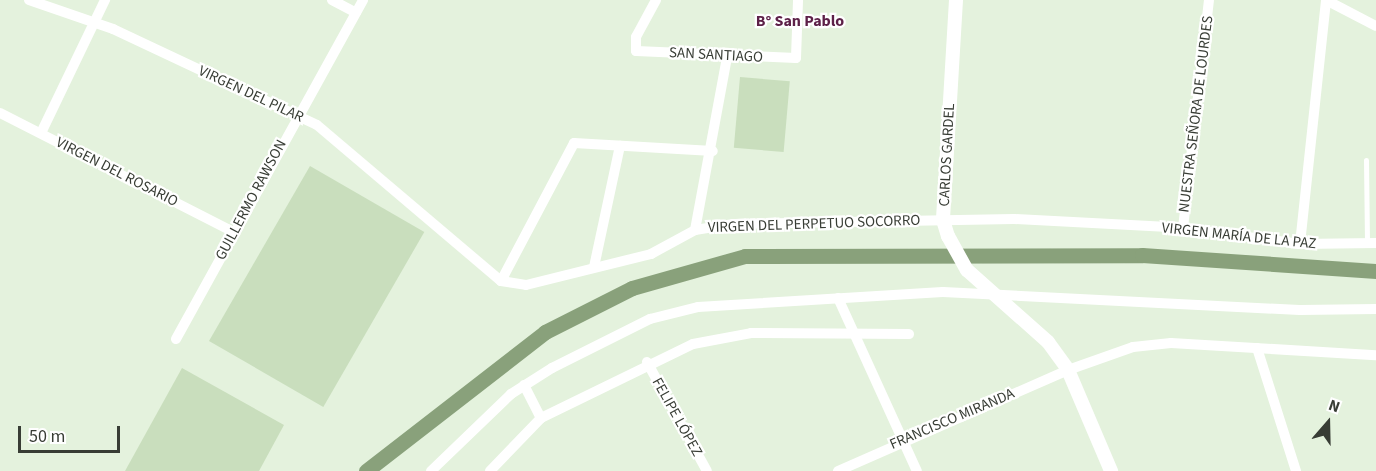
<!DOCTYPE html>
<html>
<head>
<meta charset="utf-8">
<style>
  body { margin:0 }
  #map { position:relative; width:1376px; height:471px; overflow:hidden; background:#e4f2dd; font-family:"Source Sans 3",sans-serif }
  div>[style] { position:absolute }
  .green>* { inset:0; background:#c9debd; transform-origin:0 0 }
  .canal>* { height:15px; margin:-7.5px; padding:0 7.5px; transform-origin:7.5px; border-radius:7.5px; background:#89a17b }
  .service>* { height:5px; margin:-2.5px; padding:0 2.5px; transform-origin:2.5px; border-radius:2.5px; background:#fff }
  .minor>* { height:10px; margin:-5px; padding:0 5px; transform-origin:5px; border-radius:5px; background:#fff }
  .tertiary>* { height:14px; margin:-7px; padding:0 7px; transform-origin:7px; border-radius:7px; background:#fff }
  span { translate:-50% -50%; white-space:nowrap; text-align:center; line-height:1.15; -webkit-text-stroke:4.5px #fff; paint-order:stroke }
  .street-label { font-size:15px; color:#383d35 }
  .neighbourhood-label { font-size:16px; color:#5d2148; font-weight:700 }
  .north { position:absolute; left:1298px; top:393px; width:60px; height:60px; -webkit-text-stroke:4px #fff; paint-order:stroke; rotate:20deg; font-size:16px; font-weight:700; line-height:24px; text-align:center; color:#383d35 }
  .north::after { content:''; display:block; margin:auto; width:21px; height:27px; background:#383d35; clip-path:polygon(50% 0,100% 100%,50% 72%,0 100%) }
  .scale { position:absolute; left:18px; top:426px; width:102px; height:27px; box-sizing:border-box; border:3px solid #383d35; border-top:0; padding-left:8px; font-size:18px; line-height:21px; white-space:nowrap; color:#383d35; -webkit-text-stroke:4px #fff; paint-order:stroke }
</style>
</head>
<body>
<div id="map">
  <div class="green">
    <div style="left:740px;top:77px;width:50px;height:71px;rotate:5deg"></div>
    <div style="left:310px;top:166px;width:132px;height:202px;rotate:30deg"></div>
    <div style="clip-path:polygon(182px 368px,284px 425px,259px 471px,125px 471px)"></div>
  </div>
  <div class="canal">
    <div style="left:366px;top:471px;width:227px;rotate:-37.8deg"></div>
    <div style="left:545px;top:332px;width:97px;rotate:-26.8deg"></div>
    <div style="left:632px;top:288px;width:117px;rotate:-15.8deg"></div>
    <div style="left:745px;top:256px;width:397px;rotate:-0.1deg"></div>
    <div style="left:1142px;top:255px;width:235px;rotate:3.9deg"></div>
  </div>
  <div class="service">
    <div style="left:1366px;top:160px;width:82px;rotate:89.3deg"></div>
  </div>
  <div class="minor">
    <div style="left:29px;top:0;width:89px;rotate:19deg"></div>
    <div style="left:113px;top:29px;width:225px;rotate:25.2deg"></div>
    <div style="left:317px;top:125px;width:241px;rotate:40.3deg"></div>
    <div style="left:501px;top:281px;width:25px;rotate:9deg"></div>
    <div style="left:526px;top:285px;width:129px;rotate:-13.9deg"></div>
    <div style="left:651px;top:254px;width:50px;rotate:-28.6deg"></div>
    <div style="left:695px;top:230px;width:39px;rotate:-9deg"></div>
    <div style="left:734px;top:224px;width:280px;rotate:-1deg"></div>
    <div style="left:1014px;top:219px;width:169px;rotate:3deg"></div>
    <div style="left:1183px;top:228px;width:118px;rotate:7.8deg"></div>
    <div style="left:1300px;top:244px;width:76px;rotate:-0.8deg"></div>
    <div style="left:332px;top:0;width:27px;rotate:28deg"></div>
    <div style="left:656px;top:0;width:42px;rotate:118.4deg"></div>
    <div style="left:636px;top:37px;width:14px;rotate:90deg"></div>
    <div style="left:636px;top:51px;width:160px;rotate:2.5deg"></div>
    <div style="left:796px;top:58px;width:58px;rotate:-88deg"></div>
    <div style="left:1326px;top:0;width:56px;rotate:27.5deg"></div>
    <div style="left:0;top:113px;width:263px;rotate:27deg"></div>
    <div style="left:41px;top:133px;width:148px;rotate:-64.3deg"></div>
    <div style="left:1183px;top:228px;width:229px;rotate:-83.5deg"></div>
    <div style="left:695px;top:230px;width:176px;rotate:-79.5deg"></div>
    <div style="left:1300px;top:244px;width:245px;rotate:-83.9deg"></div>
    <div style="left:594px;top:267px;width:124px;rotate:-77.9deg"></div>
    <div style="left:501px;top:281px;width:156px;rotate:-62.1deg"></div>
    <div style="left:574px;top:143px;width:139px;rotate:3.3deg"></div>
    <div style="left:838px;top:298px;width:190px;rotate:65.5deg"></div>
    <div style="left:176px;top:339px;width:387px;rotate:-61.1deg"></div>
    <div style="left:1257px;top:348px;width:129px;rotate:72.4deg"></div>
    <div style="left:647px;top:362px;width:124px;rotate:61.2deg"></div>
    <div style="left:524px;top:385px;width:37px;rotate:63deg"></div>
    <div style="left:431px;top:471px;width:111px;rotate:-43.9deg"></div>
    <div style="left:511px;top:394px;width:49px;rotate:-32.4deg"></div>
    <div style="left:552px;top:368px;width:110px;rotate:-26.6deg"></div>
    <div style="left:650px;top:319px;width:49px;rotate:-14deg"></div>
    <div style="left:698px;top:307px;width:245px;rotate:-3.5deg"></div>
    <div style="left:943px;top:292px;width:357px;rotate:2.9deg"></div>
    <div style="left:1300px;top:310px;width:76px;rotate:-0.8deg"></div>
    <div style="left:490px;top:471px;width:74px;rotate:-46.1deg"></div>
    <div style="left:541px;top:418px;width:169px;rotate:-26deg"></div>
    <div style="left:693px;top:344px;width:59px;rotate:-10.7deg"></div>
    <div style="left:751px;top:333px;width:158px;rotate:0.4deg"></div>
    <div style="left:838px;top:471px;width:251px;rotate:-23.7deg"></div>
    <div style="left:1068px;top:370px;width:69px;rotate:-19.5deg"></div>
    <div style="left:1133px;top:347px;width:38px;rotate:-6deg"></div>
    <div style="left:1171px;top:343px;width:205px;rotate:3.4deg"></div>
  </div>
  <div class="tertiary">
    <div style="left:956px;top:0;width:220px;rotate:93.4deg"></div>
    <div style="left:943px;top:220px;width:17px;rotate:73deg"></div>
    <div style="left:948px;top:236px;width:39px;rotate:61deg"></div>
    <div style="left:967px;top:270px;width:108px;rotate:41.6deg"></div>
    <div style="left:1048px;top:342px;width:34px;rotate:54deg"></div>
    <div style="left:1068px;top:370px;width:110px;rotate:66.9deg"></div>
  </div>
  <div class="street-label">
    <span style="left:716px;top:55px;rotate:3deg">SAN SANTIAGO</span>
    <span style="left:251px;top:94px;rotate:25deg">VIRGEN DEL PILAR</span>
    <span style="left:1196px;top:114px;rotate:-83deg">NUESTRA SEÑORA DE LOURDES</span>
    <span style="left:947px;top:155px;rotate:-87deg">CARLOS GARDEL</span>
    <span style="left:117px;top:172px;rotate:27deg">VIRGEN DEL ROSARIO</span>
    <span style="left:251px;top:200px;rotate:-62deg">GUILLERMO RAWSON</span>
    <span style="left:814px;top:224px;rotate:-2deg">VIRGEN DEL PERPETUO SOCORRO</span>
    <span style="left:1239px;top:236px;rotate:6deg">VIRGEN MARÍA DE LA PAZ</span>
    <span style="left:677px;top:417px;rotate:61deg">FELIPE LÓPEZ</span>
    <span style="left:952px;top:419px;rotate:-23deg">FRANCISCO MIRANDA</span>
  </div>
  <div class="neighbourhood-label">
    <span style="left:800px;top:21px">B° San Pablo</span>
  </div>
  <div class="north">N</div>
  <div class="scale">50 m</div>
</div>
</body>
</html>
